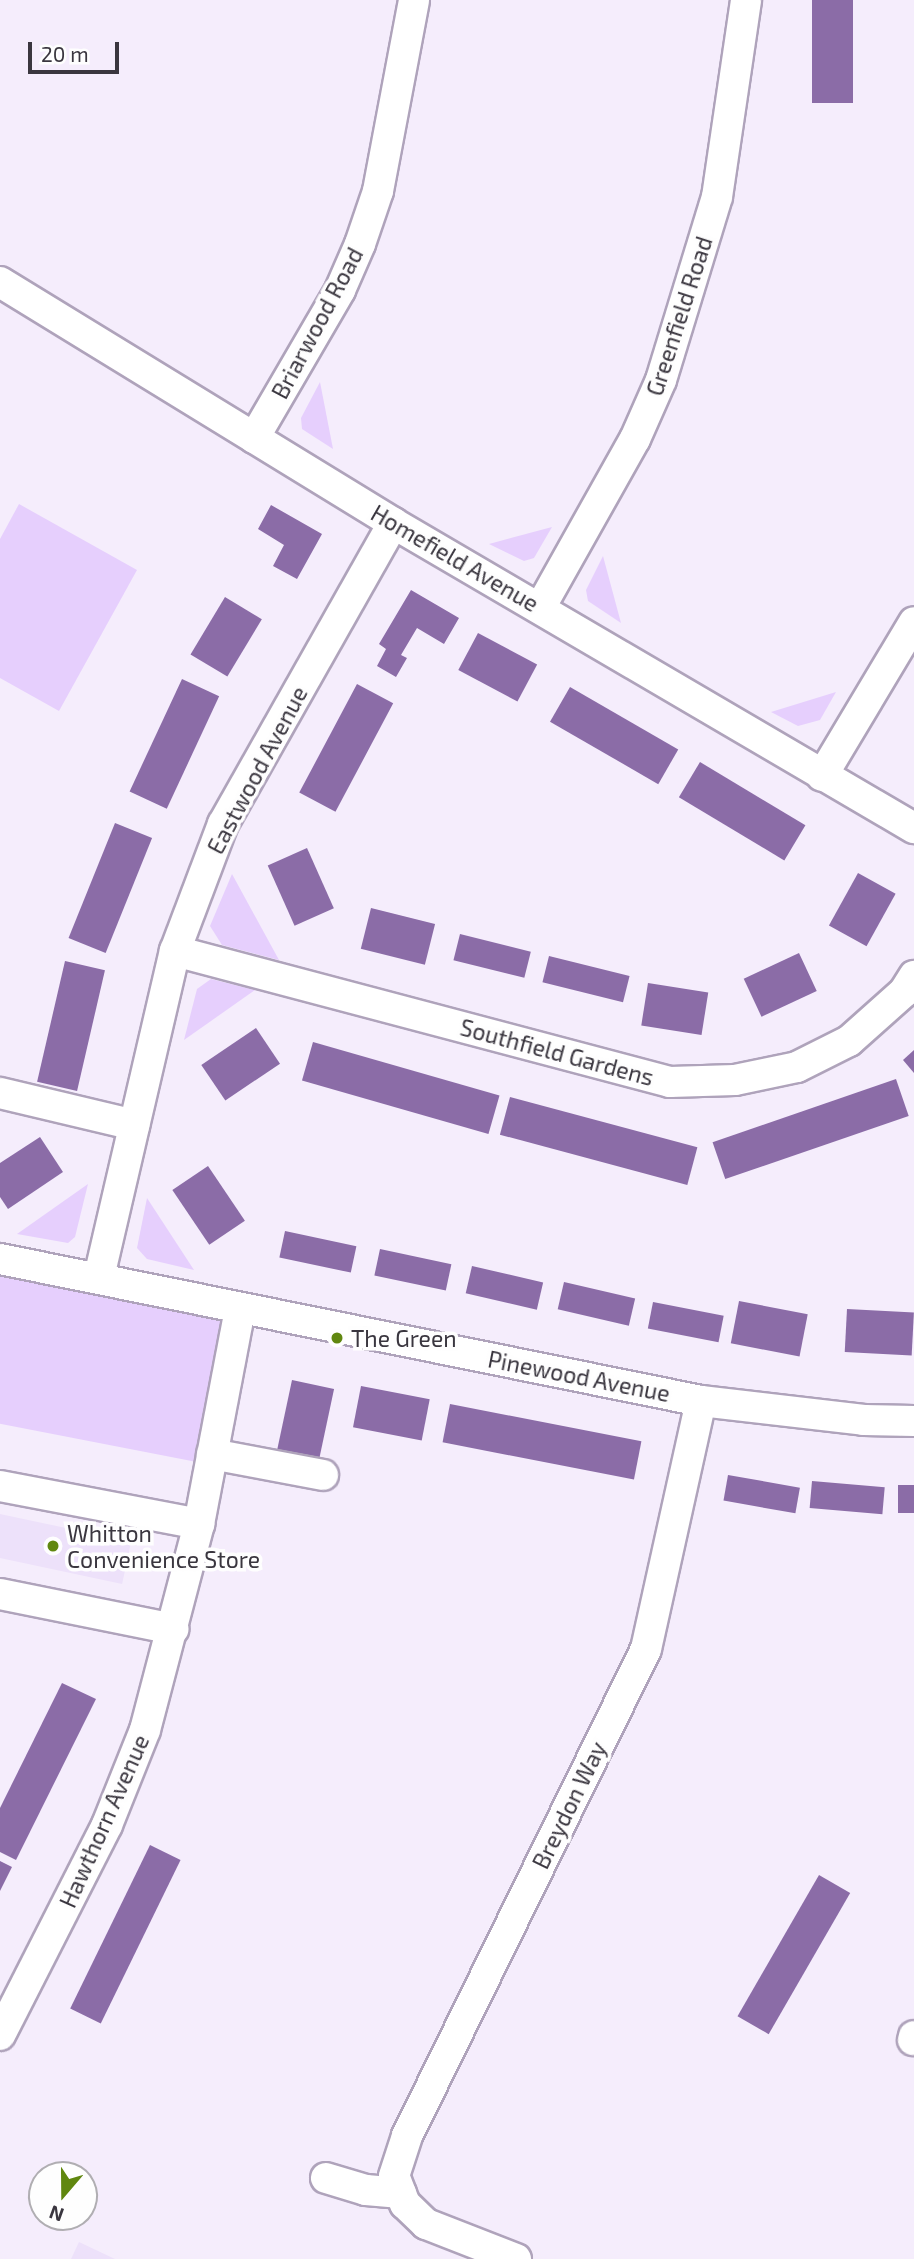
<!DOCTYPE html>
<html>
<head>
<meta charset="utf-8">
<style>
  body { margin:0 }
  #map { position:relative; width:914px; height:2259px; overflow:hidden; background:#f5edfc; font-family:"Exo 2",sans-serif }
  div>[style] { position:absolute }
  .built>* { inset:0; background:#ede1fa; transform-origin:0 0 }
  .green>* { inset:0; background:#e6cffd; transform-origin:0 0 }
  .building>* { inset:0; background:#8b6ca7; transform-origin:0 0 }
  .roads { filter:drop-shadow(2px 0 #afa3bb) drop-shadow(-2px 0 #afa3bb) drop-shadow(0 2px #afa3bb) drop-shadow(0 -2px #afa3bb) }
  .minor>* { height:30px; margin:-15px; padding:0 15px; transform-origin:15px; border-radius:15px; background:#fff }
  .dots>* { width:19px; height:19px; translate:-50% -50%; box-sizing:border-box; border:4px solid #fefefe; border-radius:50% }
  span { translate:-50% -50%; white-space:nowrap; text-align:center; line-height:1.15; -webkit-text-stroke:7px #fefefe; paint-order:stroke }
  .street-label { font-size:23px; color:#3a363f }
  .poi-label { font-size:23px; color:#3a363f }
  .left { translate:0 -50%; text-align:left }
  .north { position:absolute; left:28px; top:2161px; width:70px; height:70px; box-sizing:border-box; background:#fefefe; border:2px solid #b0aeb2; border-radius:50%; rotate:200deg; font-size:19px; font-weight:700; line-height:28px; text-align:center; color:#3a363f }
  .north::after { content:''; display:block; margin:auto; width:24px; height:32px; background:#60870f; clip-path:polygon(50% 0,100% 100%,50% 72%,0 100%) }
  .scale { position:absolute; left:28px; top:42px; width:91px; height:32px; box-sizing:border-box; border:4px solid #3a363f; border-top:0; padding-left:9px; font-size:21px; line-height:24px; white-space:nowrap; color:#3a363f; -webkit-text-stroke:5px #fefefe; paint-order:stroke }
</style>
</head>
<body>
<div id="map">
  <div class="built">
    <div style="left:0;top:1514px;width:134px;height:43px;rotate:12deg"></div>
    <div style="clip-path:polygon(79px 2242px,115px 2259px,71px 2259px)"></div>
  </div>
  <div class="green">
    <div style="clip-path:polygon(320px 382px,333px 449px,302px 429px,301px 418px)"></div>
    <div style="clip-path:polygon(19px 504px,137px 570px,59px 711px,0 678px,0 539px)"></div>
    <div style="clip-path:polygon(552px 527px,534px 558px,524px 561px,489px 544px)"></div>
    <div style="clip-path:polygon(603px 556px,621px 623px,588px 601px,586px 590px)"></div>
    <div style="clip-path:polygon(836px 692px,820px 720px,798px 726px,771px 712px)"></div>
    <div style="clip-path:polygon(232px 874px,279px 960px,222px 945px,210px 926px)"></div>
    <div style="clip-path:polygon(211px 979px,255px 990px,184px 1040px,197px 989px)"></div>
    <div style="clip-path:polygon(88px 1184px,75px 1237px,68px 1243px,17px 1234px)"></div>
    <div style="clip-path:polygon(147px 1198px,194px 1270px,147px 1259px,137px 1248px)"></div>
    <div style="left:0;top:1270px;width:239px;height:151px;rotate:11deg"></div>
  </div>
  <div class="building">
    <div style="left:812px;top:0;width:41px;height:103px"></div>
    <div style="clip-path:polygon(271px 505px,322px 534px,297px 579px,273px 566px,284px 545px,258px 529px)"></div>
    <div style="clip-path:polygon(411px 590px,459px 618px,444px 644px,417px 628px,401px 655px,407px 658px,396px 677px,377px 666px,386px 649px,379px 644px)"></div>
    <div style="left:225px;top:597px;width:43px;height:67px;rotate:31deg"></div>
    <div style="left:478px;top:633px;width:67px;height:42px;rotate:28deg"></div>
    <div style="left:182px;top:679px;width:41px;height:124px;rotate:25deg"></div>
    <div style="left:357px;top:684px;width:41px;height:123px;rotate:28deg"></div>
    <div style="left:570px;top:687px;width:125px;height:40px;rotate:30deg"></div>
    <div style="left:700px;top:762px;width:123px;height:41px;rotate:31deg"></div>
    <div style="left:115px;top:823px;width:40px;height:124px;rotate:22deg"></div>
    <div style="left:307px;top:848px;width:66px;height:43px;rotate:66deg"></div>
    <div style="left:858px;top:873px;width:43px;height:60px;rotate:29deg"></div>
    <div style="left:371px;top:908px;width:66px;height:42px;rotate:14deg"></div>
    <div style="left:460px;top:934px;width:73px;height:27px;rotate:14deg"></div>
    <div style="left:799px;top:953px;width:42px;height:61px;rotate:65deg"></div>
    <div style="left:549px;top:956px;width:83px;height:27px;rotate:14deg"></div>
    <div style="left:65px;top:961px;width:41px;height:124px;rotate:13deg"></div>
    <div style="left:648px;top:983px;width:61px;height:43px;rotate:9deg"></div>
    <div style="left:256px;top:1028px;width:43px;height:66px;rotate:56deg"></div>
    <div style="left:313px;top:1042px;width:194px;height:40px;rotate:16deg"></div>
    <div style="clip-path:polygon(914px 1050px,914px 1073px,903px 1060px)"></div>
    <div style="left:896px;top:1079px;width:39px;height:194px;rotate:71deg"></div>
    <div style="left:510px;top:1097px;width:194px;height:39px;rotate:15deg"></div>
    <div style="clip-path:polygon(40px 1137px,63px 1172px,8px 1209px,0 1197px,0 1163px)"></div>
    <div style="left:208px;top:1166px;width:66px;height:43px;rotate:56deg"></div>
    <div style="left:285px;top:1231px;width:73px;height:27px;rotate:12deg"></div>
    <div style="left:380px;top:1249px;width:73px;height:27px;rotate:12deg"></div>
    <div style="left:472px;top:1266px;width:73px;height:28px;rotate:13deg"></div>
    <div style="left:564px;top:1282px;width:73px;height:28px;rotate:13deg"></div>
    <div style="left:739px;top:1301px;width:70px;height:43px;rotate:11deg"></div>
    <div style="left:653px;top:1302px;width:72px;height:27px;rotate:11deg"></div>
    <div style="left:847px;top:1309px;width:67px;height:43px;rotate:3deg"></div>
    <div style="left:292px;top:1380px;width:43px;height:71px;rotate:12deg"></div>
    <div style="left:361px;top:1386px;width:70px;height:42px;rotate:11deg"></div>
    <div style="left:450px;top:1404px;width:195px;height:39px;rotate:11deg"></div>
    <div style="left:728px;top:1475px;width:73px;height:26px;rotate:10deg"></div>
    <div style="left:812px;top:1481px;width:73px;height:27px;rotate:5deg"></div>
    <div style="left:898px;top:1485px;width:16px;height:28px"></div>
    <div style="clip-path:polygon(62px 1683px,96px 1699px,16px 1860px,0 1852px,0 1808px)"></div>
    <div style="left:150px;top:1845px;width:34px;height:182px;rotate:26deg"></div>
    <div style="clip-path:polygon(0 1861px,12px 1867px,0 1891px)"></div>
    <div style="left:819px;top:1875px;width:36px;height:163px;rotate:30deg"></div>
  </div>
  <div class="roads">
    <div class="minor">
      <div style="left:0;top:282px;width:461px;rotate:31.5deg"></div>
      <div style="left:393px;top:523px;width:604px;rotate:30.35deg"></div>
      <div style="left:254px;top:438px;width:171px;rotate:-59.8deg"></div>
      <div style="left:340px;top:290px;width:50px;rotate:-66.5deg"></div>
      <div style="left:360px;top:244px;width:56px;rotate:-71.2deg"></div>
      <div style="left:378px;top:191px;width:194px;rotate:-79.3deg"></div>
      <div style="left:540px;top:608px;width:194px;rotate:-60.7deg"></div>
      <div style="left:635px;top:439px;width:64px;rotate:-66.2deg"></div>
      <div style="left:661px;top:380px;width:191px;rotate:-73deg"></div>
      <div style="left:717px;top:197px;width:199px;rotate:-81.6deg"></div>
      <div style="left:822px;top:776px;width:179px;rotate:-59.1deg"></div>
      <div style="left:175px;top:951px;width:512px;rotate:14.82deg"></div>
      <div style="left:670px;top:1082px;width:65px;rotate:-1.8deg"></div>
      <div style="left:735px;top:1080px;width:63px;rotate:-11.8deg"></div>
      <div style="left:797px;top:1067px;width:58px;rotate:-26.6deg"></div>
      <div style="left:849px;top:1041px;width:74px;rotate:-41.7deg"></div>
      <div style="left:904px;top:992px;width:19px;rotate:-58deg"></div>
      <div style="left:0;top:1093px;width:138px;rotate:13.4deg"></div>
      <div style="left:0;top:1259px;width:715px;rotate:11.45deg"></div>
      <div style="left:701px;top:1401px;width:164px;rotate:6.6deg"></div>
      <div style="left:864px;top:1420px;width:50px;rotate:1.1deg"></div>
      <div style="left:99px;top:1277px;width:335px;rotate:-76.9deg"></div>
      <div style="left:175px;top:951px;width:136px;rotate:-69.3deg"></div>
      <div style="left:223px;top:824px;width:346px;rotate:-60.5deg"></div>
      <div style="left:212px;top:1454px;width:113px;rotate:10.7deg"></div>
      <div style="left:0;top:1486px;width:203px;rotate:10.8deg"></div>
      <div style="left:0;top:1594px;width:177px;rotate:11.4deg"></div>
      <div style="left:0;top:2035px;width:236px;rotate:-63deg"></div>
      <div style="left:107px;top:1825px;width:102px;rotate:-68.2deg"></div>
      <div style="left:145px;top:1730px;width:213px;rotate:-75.3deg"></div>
      <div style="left:199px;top:1524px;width:219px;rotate:-79.2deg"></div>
      <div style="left:913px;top:2040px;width:4px;rotate:-76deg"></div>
      <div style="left:326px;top:2178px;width:42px;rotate:16.7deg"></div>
      <div style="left:366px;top:2190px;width:35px;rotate:5deg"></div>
      <div style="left:516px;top:2259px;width:97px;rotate:-158.7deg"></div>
      <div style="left:426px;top:2224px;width:29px;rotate:-136deg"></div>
      <div style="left:405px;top:2204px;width:30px;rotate:-111deg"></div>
      <div style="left:394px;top:2176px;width:42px;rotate:-72deg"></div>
      <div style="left:407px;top:2136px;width:542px;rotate:-63.86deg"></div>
      <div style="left:646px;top:1649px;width:254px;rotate:-77.5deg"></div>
    </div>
  </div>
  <div class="dots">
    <div style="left:337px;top:1338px;background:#60870f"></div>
    <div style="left:53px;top:1546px;background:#60870f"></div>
  </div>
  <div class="street-label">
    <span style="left:679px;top:316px;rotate:-72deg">Greenfield Road</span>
    <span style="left:317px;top:323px;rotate:-62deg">Briarwood Road</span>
    <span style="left:455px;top:558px;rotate:30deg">Homefield Avenue</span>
    <span style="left:257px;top:770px;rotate:-62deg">Eastwood Avenue</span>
    <span style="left:557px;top:1052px;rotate:15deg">Southfield Gardens</span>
    <span style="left:579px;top:1376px;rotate:11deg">Pinewood Avenue</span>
    <span style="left:569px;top:1805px;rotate:-64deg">Breydon Way</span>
    <span style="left:104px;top:1821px;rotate:-66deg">Hawthorn Avenue</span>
  </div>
  <div class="poi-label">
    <span class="left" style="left:351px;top:1338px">The Green</span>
    <span class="left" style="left:67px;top:1546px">Whitton<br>Convenience Store</span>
  </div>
  <div class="north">N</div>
  <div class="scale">20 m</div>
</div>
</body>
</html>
